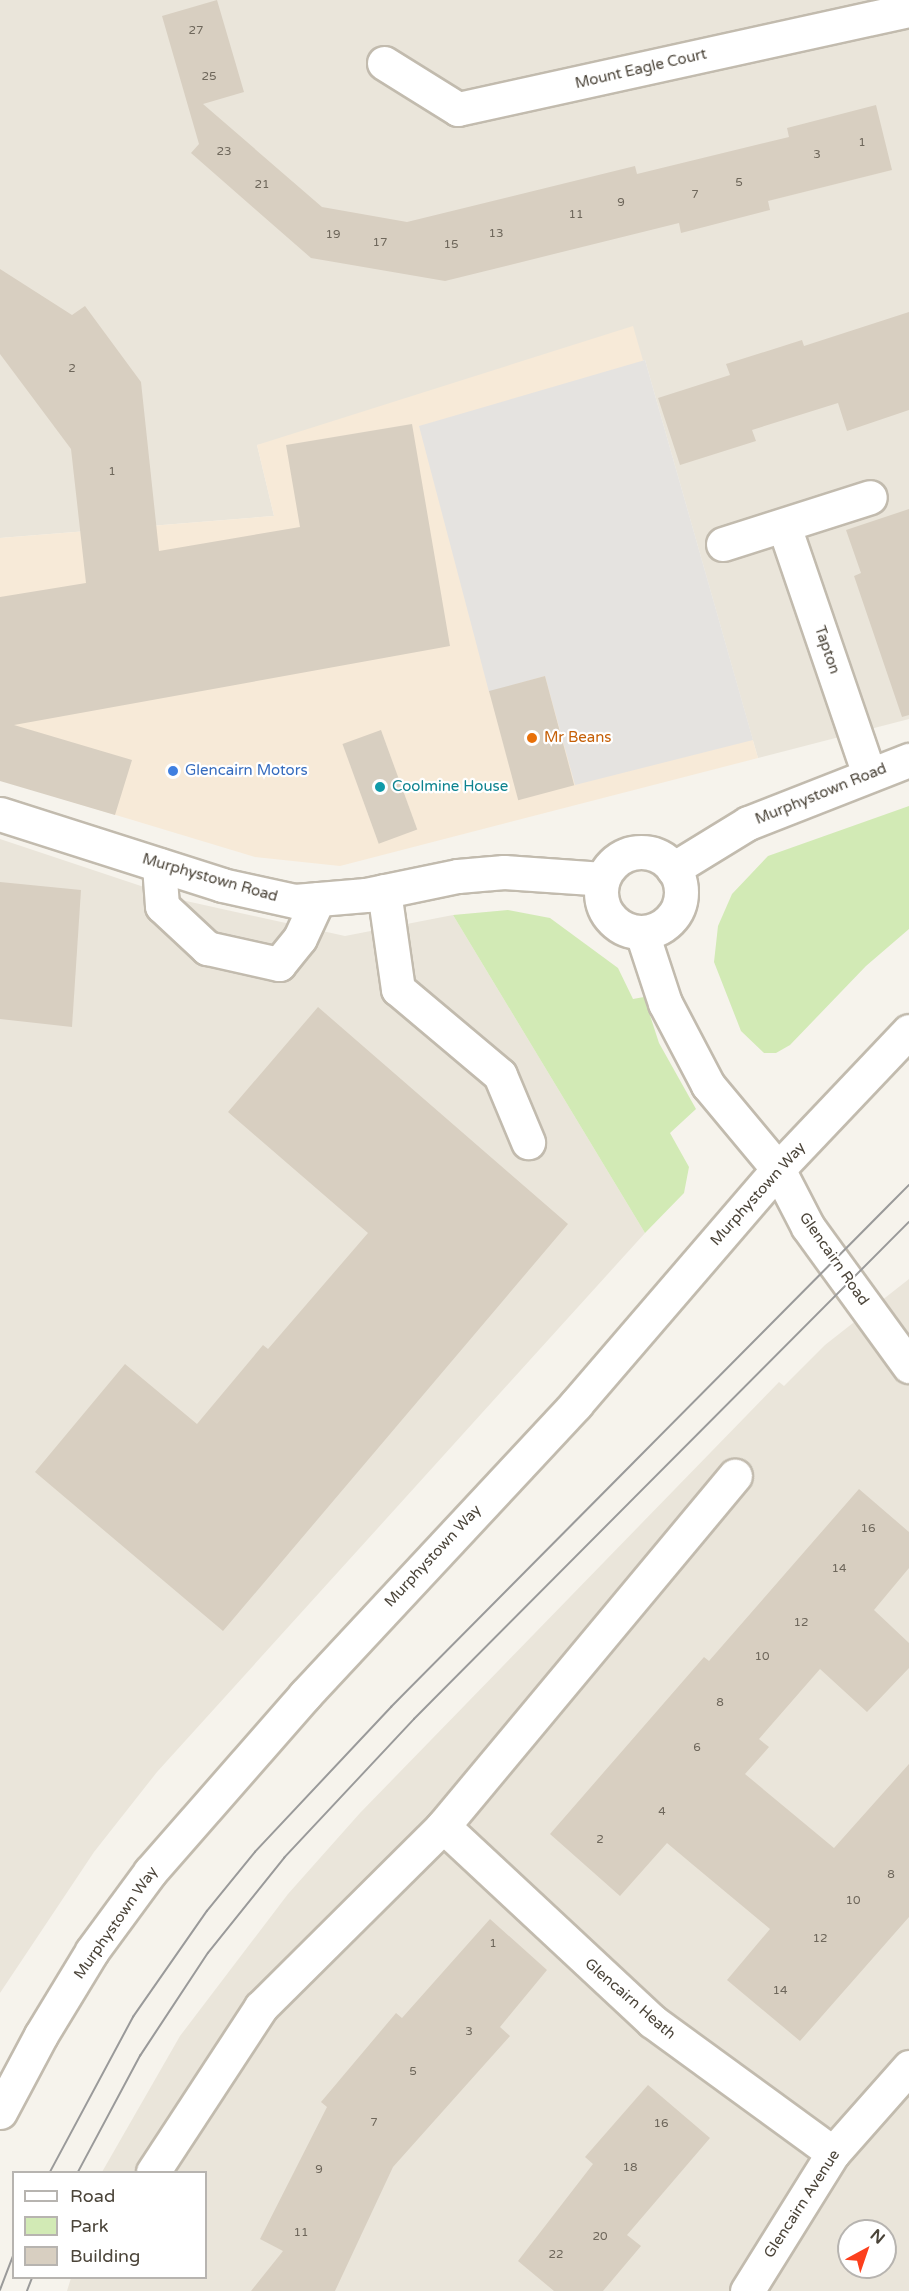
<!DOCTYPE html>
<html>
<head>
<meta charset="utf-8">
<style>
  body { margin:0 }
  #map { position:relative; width:909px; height:2291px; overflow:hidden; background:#f6f3ec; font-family:"Varela Round",sans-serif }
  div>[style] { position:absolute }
  .residential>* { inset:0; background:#eae5da }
  .commercial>* { inset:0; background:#f7ead8 }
  .green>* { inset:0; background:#d2eab5 }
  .parking>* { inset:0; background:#e5e3e0 }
  .building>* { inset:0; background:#d8cfc1; transform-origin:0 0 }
  .roads { filter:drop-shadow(2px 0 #c2bbae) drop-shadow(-2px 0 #c2bbae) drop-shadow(0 2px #c2bbae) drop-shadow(0 -2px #c2bbae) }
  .minor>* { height:33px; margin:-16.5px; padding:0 16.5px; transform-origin:16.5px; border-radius:16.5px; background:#fff }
  .minor>.ring { margin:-16.5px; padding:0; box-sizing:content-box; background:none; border:33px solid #fff; border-radius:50% }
  .tram>* { height:1.5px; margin:-0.75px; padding:0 0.75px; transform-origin:0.75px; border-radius:0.75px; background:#9a9a9a }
  .dots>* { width:16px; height:16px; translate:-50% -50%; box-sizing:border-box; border:3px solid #fff; border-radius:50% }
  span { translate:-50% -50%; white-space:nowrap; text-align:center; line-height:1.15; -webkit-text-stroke:4.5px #fff; paint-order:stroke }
  .number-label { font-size:12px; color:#6e675b }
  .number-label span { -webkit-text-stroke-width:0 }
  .street-label { font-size:15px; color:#4b4439 }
  .food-label { font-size:15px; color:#c56008 }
  .left { translate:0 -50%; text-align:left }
  .shop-label { font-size:15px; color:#366cbe }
  .culture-label { font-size:15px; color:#0d838f }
  .legend { position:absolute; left:12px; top:2171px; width:195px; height:108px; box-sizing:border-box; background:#fff; border:2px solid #b7b4b0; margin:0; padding:8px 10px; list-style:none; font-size:18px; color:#4b4439 }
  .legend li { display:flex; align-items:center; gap:12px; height:30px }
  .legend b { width:30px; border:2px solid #b7b4b0 }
  .north { position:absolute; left:837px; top:2219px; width:60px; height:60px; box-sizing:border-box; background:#fff; border:2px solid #b7b4b0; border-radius:50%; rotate:40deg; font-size:16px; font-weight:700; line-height:24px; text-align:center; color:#4b4439 }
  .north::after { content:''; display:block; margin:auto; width:21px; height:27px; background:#fc3f1d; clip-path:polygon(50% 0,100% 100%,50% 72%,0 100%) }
</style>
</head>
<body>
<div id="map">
  <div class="residential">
    <div style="clip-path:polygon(0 0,909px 0,909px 719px,758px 758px,645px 360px,257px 445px,274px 516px,0 538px)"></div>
    <div style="clip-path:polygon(0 839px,186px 901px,345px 936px,453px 915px,645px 1233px,157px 1772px,94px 1852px,0 1993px)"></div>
    <div style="clip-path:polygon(evenodd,909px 1279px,909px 2291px,67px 2291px,71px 2278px,206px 2278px,206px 2172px,102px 2172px,180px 2036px,288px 1894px,360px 1813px,779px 1382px,784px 1386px,825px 1345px,909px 1279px,849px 2231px,885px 2231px,885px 2267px,849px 2267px,849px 2231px)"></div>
  </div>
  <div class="commercial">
    <div style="clip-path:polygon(633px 326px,758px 758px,340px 866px,255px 857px,0 780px,0 538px,274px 516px,257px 445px)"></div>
  </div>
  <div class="green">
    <div style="clip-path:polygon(909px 806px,909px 929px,866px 966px,790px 1045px,776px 1053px,764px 1053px,741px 1031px,714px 962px,718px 926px,732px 894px,768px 856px)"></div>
    <div style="clip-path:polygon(508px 910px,550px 918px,618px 968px,633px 999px,644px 997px,659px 1043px,696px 1109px,670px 1133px,689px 1167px,684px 1193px,645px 1233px,453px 915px)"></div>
  </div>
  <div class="parking">
    <div style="clip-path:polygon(645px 360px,753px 740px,575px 785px,545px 676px,489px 692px,419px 426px)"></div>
  </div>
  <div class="building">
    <div style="clip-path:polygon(217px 0,244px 92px,203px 104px,322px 207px,407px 222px,635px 166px,637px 174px,789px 137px,787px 128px,876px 105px,892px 170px,768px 201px,770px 210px,681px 233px,679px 223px,445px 281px,311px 258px,191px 153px,199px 144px,162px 16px)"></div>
    <div style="clip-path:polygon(0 269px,72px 315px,85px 306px,141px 382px,159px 551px,300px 527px,286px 445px,412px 424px,450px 646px,14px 725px,132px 760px,115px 815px,0 781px,0 597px,86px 583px,71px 449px,0 354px)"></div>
    <div style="clip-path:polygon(909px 312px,909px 410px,847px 431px,838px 403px,752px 430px,756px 441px,680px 465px,658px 398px,730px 375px,726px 364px,802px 340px,804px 346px)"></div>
    <div style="clip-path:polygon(909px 509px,909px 715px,902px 717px,854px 576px,861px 573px,846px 530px)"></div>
    <div style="left:545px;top:676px;width:113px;height:58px;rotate:75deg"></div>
    <div style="left:381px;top:730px;width:106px;height:41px;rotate:70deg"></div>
    <div style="clip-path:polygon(0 882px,81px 890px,72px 1027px,0 1019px)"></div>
    <div style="clip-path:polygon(318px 1007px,568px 1224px,223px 1631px,35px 1472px,125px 1364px,197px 1424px,263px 1345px,268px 1349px,368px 1233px,228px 1112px)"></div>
    <div style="clip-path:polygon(859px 1489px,909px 1532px,909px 1568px,874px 1610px,909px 1643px,909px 1668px,867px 1712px,820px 1669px,759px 1739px,769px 1747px,745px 1774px,834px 1848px,909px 1764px,909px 1917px,800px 2041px,727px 1980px,770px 1929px,692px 1864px,667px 1843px,620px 1896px,550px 1834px,704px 1657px,709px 1661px)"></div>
    <div style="clip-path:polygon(490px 1919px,547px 1970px,500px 2027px,510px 2036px,393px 2167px,335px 2291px,251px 2291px,283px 2251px,260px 2239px,327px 2107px,321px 2102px,396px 2013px,402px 2018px)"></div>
    <div style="clip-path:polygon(648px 2085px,710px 2138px,627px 2235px,641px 2246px,603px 2291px,554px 2291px,518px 2261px,593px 2164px,585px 2157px)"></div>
  </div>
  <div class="roads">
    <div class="minor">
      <div style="left:384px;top:63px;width:87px;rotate:31.9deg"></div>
      <div style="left:458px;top:109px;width:462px;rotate:-12.4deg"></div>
      <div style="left:784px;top:526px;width:262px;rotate:71.1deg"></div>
      <div style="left:723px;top:544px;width:154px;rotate:-17.7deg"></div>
      <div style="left:0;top:814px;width:233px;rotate:17.7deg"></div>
      <div style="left:222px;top:885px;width:75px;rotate:12.4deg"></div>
      <div style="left:295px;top:901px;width:71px;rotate:-4.8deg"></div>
      <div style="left:366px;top:895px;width:94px;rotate:-11.7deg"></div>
      <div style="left:458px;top:876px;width:46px;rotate:-5deg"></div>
      <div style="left:504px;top:872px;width:99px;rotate:4deg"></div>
      <div class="ring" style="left:601px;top:852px;width:47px;height:47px"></div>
      <div style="left:159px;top:865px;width:41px;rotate:85.8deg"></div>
      <div style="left:162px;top:906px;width:62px;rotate:43deg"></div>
      <div style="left:207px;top:948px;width:74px;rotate:12.5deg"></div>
      <div style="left:279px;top:964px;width:33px;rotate:-51deg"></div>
      <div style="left:300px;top:938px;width:43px;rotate:-65.2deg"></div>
      <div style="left:673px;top:869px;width:88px;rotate:-31.5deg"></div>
      <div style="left:748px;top:823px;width:173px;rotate:-21.4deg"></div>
      <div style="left:384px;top:891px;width:99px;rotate:81.9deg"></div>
      <div style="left:398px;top:989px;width:133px;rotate:40.1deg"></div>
      <div style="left:500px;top:1075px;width:73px;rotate:67.3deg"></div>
      <div style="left:642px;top:933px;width:74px;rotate:71.8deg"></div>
      <div style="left:665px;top:1003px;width:93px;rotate:62.3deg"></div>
      <div style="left:708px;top:1085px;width:109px;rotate:50.2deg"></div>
      <div style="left:778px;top:1169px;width:65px;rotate:62.7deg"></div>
      <div style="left:808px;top:1227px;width:172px;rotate:54deg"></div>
      <div style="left:443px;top:1826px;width:286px;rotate:43deg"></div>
      <div style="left:652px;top:2021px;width:224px;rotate:36.1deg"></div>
      <div style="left:0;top:2112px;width:87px;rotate:-62deg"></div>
      <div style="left:41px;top:2035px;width:98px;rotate:-58.7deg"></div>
      <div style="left:92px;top:1951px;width:98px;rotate:-53.7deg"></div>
      <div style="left:150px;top:1872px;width:235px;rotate:-48.8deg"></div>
      <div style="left:305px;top:1695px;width:398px;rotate:-47deg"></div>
      <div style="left:576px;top:1404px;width:310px;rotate:-49.3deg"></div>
      <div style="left:778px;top:1169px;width:190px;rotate:-46.5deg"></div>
      <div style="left:153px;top:2172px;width:197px;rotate:-56.8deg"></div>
      <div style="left:261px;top:2007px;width:257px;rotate:-44.8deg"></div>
      <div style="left:443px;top:1826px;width:456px;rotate:-50.2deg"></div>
      <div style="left:747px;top:2291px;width:163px;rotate:-58.1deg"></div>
      <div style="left:833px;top:2153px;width:115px;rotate:-48.5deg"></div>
    </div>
  </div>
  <div class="tram">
    <div style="left:50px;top:2172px;width:176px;rotate:-61.8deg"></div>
    <div style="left:133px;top:2017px;width:129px;rotate:-55.1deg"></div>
    <div style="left:207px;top:1911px;width:76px;rotate:-50.9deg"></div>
    <div style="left:255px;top:1852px;width:199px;rotate:-46.8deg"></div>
    <div style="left:391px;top:1707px;width:735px;rotate:-45.22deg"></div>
    <div style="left:78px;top:2172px;width:132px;rotate:-61.9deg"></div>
    <div style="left:140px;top:2056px;width:123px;rotate:-56.6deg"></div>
    <div style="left:208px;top:1953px;width:122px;rotate:-51.3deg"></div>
    <div style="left:284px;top:1858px;width:190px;rotate:-46.9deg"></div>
    <div style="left:414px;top:1719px;width:701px;rotate:-45.12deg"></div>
    <div style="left:0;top:2290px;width:39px;rotate:-69deg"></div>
    <div style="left:27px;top:2291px;width:14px;rotate:-69deg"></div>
  </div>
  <div class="dots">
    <div style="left:532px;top:738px;background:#e8710a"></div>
    <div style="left:173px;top:771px;background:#3f7fe0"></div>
    <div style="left:380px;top:787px;background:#0f9aa8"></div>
  </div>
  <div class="number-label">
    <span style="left:196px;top:31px">27</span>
    <span style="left:209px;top:77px">25</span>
    <span style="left:862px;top:143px">1</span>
    <span style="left:224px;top:152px">23</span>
    <span style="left:817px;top:155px">3</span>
    <span style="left:739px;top:183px">5</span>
    <span style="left:262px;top:185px">21</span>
    <span style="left:695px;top:195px">7</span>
    <span style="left:621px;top:203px">9</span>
    <span style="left:576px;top:215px">11</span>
    <span style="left:496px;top:234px">13</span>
    <span style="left:333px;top:235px">19</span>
    <span style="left:380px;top:243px">17</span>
    <span style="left:451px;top:245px">15</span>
    <span style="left:72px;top:369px">2</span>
    <span style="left:112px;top:472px">1</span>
    <span style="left:868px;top:1529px">16</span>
    <span style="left:839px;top:1569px">14</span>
    <span style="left:801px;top:1623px">12</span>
    <span style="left:762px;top:1657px">10</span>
    <span style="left:720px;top:1703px">8</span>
    <span style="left:697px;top:1748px">6</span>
    <span style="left:662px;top:1812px">4</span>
    <span style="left:600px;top:1840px">2</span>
    <span style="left:891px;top:1875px">8</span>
    <span style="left:853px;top:1901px">10</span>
    <span style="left:820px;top:1939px">12</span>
    <span style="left:493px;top:1944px">1</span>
    <span style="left:780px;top:1991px">14</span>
    <span style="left:469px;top:2032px">3</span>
    <span style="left:413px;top:2072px">5</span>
    <span style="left:374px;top:2123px">7</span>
    <span style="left:661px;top:2124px">16</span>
    <span style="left:630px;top:2168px">18</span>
    <span style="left:319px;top:2170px">9</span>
    <span style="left:301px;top:2233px">11</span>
    <span style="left:600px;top:2237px">20</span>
    <span style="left:556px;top:2255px">22</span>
  </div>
  <div class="street-label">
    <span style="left:641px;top:69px;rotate:-13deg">Mount Eagle Court</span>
    <span style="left:827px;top:650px;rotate:71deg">Tapton</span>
    <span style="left:821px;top:794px;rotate:-22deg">Murphystown Road</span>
    <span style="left:210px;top:878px;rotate:16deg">Murphystown Road</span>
    <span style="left:758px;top:1194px;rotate:-48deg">Murphystown Way</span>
    <span style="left:834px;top:1259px;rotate:55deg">Glencairn Road</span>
    <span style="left:433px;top:1556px;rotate:-47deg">Murphystown Way</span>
    <span style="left:116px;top:1923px;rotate:-55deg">Murphystown Way</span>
    <span style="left:630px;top:1999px;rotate:41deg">Glencairn Heath</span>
    <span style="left:802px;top:2204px;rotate:-57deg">Glencairn Avenue</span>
  </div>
  <div class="food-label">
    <span class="left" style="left:544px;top:738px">Mr Beans</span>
  </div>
  <div class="shop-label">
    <span class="left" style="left:185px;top:771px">Glencairn Motors</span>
  </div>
  <div class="culture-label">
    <span class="left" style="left:392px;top:787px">Coolmine House</span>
  </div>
  <ul class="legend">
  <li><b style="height:8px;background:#fff"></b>Road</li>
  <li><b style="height:16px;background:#d2eab5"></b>Park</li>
  <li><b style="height:16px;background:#d8cfc1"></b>Building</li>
  </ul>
  <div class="north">N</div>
</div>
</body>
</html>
